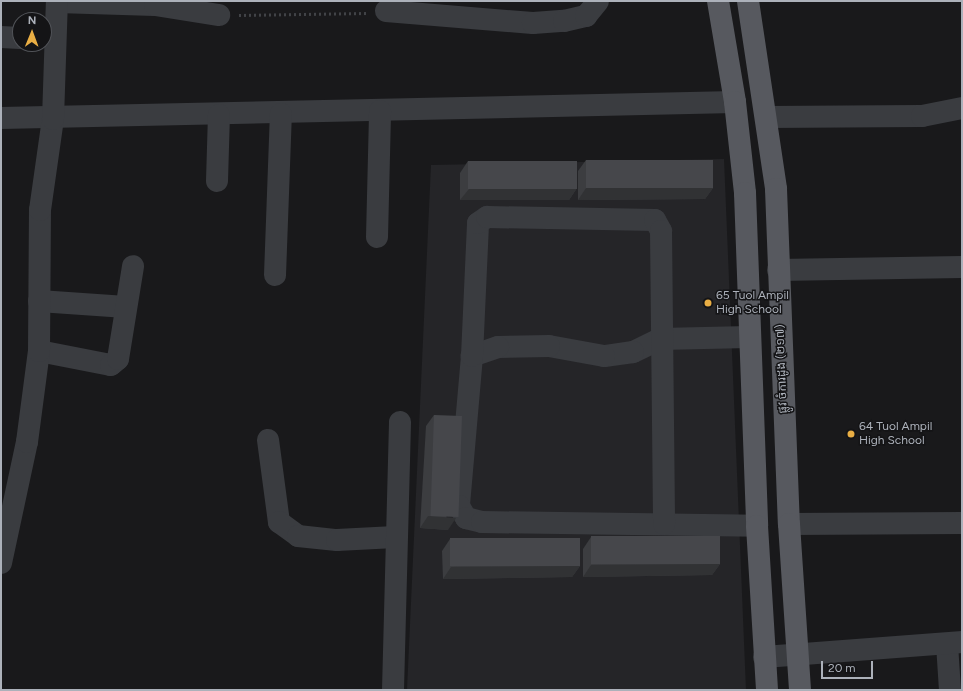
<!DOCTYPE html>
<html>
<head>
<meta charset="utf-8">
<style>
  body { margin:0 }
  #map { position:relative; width:963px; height:691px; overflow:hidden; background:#19191b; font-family:Figtree,"Noto Sans Khmer",sans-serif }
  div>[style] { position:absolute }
  .built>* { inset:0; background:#252528 }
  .path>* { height:2.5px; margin-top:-1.25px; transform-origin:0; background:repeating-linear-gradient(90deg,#414347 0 2px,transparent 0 5px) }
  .minor>* { height:22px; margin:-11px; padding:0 11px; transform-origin:11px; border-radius:11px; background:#3a3c40 }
  .major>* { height:22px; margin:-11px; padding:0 11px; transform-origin:11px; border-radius:11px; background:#57595f }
  .wall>* { inset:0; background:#3c3d40 }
  .shaded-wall>* { inset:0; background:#313234 }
  .building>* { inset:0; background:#46474b; transform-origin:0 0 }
  .dots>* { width:11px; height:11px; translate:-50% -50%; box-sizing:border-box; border:2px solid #141416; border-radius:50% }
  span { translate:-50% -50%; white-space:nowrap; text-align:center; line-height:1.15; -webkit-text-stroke:3px #141416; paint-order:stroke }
  .poi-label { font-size:12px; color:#acb1ba }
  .left { translate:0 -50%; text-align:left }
  .street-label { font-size:12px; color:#acb1ba }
  .frame { position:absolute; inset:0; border:2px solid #acb1ba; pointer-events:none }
  .north { position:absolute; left:12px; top:12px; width:40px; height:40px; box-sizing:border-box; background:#141416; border:1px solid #515358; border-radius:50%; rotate:1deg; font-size:11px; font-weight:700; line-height:16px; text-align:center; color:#acb1ba }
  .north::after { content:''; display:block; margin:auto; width:14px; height:18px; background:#e9ae44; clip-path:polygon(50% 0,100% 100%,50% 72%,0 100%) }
  .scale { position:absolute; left:821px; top:661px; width:52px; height:18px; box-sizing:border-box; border:2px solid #acb1ba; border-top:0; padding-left:5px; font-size:12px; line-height:14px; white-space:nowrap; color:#acb1ba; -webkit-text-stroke:3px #141416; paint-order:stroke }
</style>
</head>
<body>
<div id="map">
  <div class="built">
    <div style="clip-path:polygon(724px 159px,746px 690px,407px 690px,431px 165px)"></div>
  </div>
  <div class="path">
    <div style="left:239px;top:15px;width:129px;rotate:-0.9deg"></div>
  </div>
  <div class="minor">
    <div style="left:57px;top:2px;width:98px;rotate:1.8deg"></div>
    <div style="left:155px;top:5px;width:65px;rotate:8.9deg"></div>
    <div style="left:386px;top:11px;width:147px;rotate:4.7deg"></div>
    <div style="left:533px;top:23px;width:31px;rotate:-4deg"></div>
    <div style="left:564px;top:21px;width:23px;rotate:-13deg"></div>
    <div style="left:586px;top:16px;width:19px;rotate:-51deg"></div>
    <div style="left:1px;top:37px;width:19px;rotate:3deg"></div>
    <div style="left:767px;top:117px;width:155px;rotate:-0.4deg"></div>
    <div style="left:922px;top:116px;width:41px;rotate:-11.3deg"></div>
    <div style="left:1px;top:118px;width:734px;rotate:-1.25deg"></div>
    <div style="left:217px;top:181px;width:66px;rotate:-88.3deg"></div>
    <div style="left:377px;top:237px;width:126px;rotate:-88.6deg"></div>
    <div style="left:778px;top:270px;width:184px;rotate:-0.9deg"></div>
    <div style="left:275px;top:275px;width:161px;rotate:-87.9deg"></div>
    <div style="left:39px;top:301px;width:87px;rotate:3.9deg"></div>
    <div style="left:749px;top:337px;width:89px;rotate:178.7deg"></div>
    <div style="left:660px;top:339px;width:30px;rotate:154deg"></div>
    <div style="left:633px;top:352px;width:29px;rotate:172deg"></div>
    <div style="left:604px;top:356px;width:56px;rotate:-169.7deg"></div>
    <div style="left:549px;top:346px;width:51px;rotate:178.9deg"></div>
    <div style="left:498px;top:347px;width:28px;rotate:161deg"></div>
    <div style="left:472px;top:356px;width:151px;rotate:95deg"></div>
    <div style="left:459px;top:506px;width:14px;rotate:60deg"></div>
    <div style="left:466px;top:518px;width:16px;rotate:14deg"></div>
    <div style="left:482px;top:522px;width:275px;rotate:0.8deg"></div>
    <div style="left:39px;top:351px;width:73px;rotate:11deg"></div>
    <div style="left:111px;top:365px;width:9px;rotate:-41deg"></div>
    <div style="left:118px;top:359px;width:94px;rotate:-80.8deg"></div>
    <div style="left:472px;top:356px;width:133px;rotate:-87.4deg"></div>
    <div style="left:478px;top:223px;width:11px;rotate:-34deg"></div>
    <div style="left:487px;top:217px;width:168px;rotate:1deg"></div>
    <div style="left:655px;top:220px;width:13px;rotate:61deg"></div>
    <div style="left:661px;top:231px;width:293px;rotate:89.4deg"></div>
    <div style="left:268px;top:440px;width:83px;rotate:82.4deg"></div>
    <div style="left:279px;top:522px;width:24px;rotate:36deg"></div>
    <div style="left:298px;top:536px;width:39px;rotate:6deg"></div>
    <div style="left:337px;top:540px;width:58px;rotate:-3deg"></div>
    <div style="left:789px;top:524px;width:173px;rotate:-0.3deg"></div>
    <div style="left:1px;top:563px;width:124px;rotate:-77.9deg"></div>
    <div style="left:27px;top:442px;width:92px;rotate:-82.5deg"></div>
    <div style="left:39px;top:351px;width:141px;rotate:-89.6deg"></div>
    <div style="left:40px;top:210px;width:92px;rotate:-81.9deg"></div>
    <div style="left:53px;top:119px;width:118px;rotate:-88.1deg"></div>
    <div style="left:947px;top:644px;width:46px;rotate:86.3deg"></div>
    <div style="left:764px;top:657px;width:199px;rotate:-4.3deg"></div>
    <div style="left:393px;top:690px;width:268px;rotate:-88.5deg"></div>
  </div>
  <div class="major">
    <div style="left:718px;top:1px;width:102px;rotate:80.4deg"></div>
    <div style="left:735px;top:102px;width:92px;rotate:83.7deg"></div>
    <div style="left:745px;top:193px;width:333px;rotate:87.9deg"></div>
    <div style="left:757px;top:526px;width:164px;rotate:86.5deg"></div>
    <div style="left:748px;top:1px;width:190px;rotate:81.5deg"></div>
    <div style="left:776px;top:189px;width:335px;rotate:87.8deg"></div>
    <div style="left:789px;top:524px;width:166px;rotate:86.2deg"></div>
  </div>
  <div class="wall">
    <div style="clip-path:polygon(586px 160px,713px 188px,705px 199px,578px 200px,578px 171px)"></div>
    <div style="clip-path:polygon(468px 161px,577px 188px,569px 200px,460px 200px,460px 173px)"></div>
    <div style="clip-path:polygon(434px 415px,448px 530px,420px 528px,426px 426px)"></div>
    <div style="clip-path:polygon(591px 537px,720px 564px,712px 575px,583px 577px,583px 549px)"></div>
    <div style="clip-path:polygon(450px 539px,580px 566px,572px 577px,443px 579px,442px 551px)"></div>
  </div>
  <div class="shaded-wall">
    <div style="clip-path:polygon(577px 188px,569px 200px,460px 200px,469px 189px)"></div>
    <div style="clip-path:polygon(586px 188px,713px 188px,705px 199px,578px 200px)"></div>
    <div style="clip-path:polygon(428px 516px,456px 518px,448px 530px,420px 528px)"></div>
    <div style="clip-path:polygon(720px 564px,712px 575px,583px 577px,591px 565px)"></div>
    <div style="clip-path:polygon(580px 566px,572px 577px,443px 579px,451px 567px)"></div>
  </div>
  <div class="building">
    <div style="left:586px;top:160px;width:127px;height:28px"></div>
    <div style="left:468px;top:161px;width:109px;height:28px"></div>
    <div style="left:434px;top:415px;width:28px;height:101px;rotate:2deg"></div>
    <div style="left:720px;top:536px;width:28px;height:129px;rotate:90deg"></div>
    <div style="left:580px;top:538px;width:28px;height:130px;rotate:90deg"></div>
  </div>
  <div class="dots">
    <div style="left:708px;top:303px;background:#e9ae44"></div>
    <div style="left:851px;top:434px;background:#e9ae44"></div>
  </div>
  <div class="poi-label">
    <span class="left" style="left:716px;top:303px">65 Tuol Ampil<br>High School</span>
    <span class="left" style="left:859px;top:434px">64 Tuol Ampil<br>High School</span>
  </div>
  <div class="street-label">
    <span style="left:782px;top:369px;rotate:-92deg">ផ្លូវ ចំការដូង (២១៧)</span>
  </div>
  <div class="frame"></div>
  <div class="north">N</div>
  <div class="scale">20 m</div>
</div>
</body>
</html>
